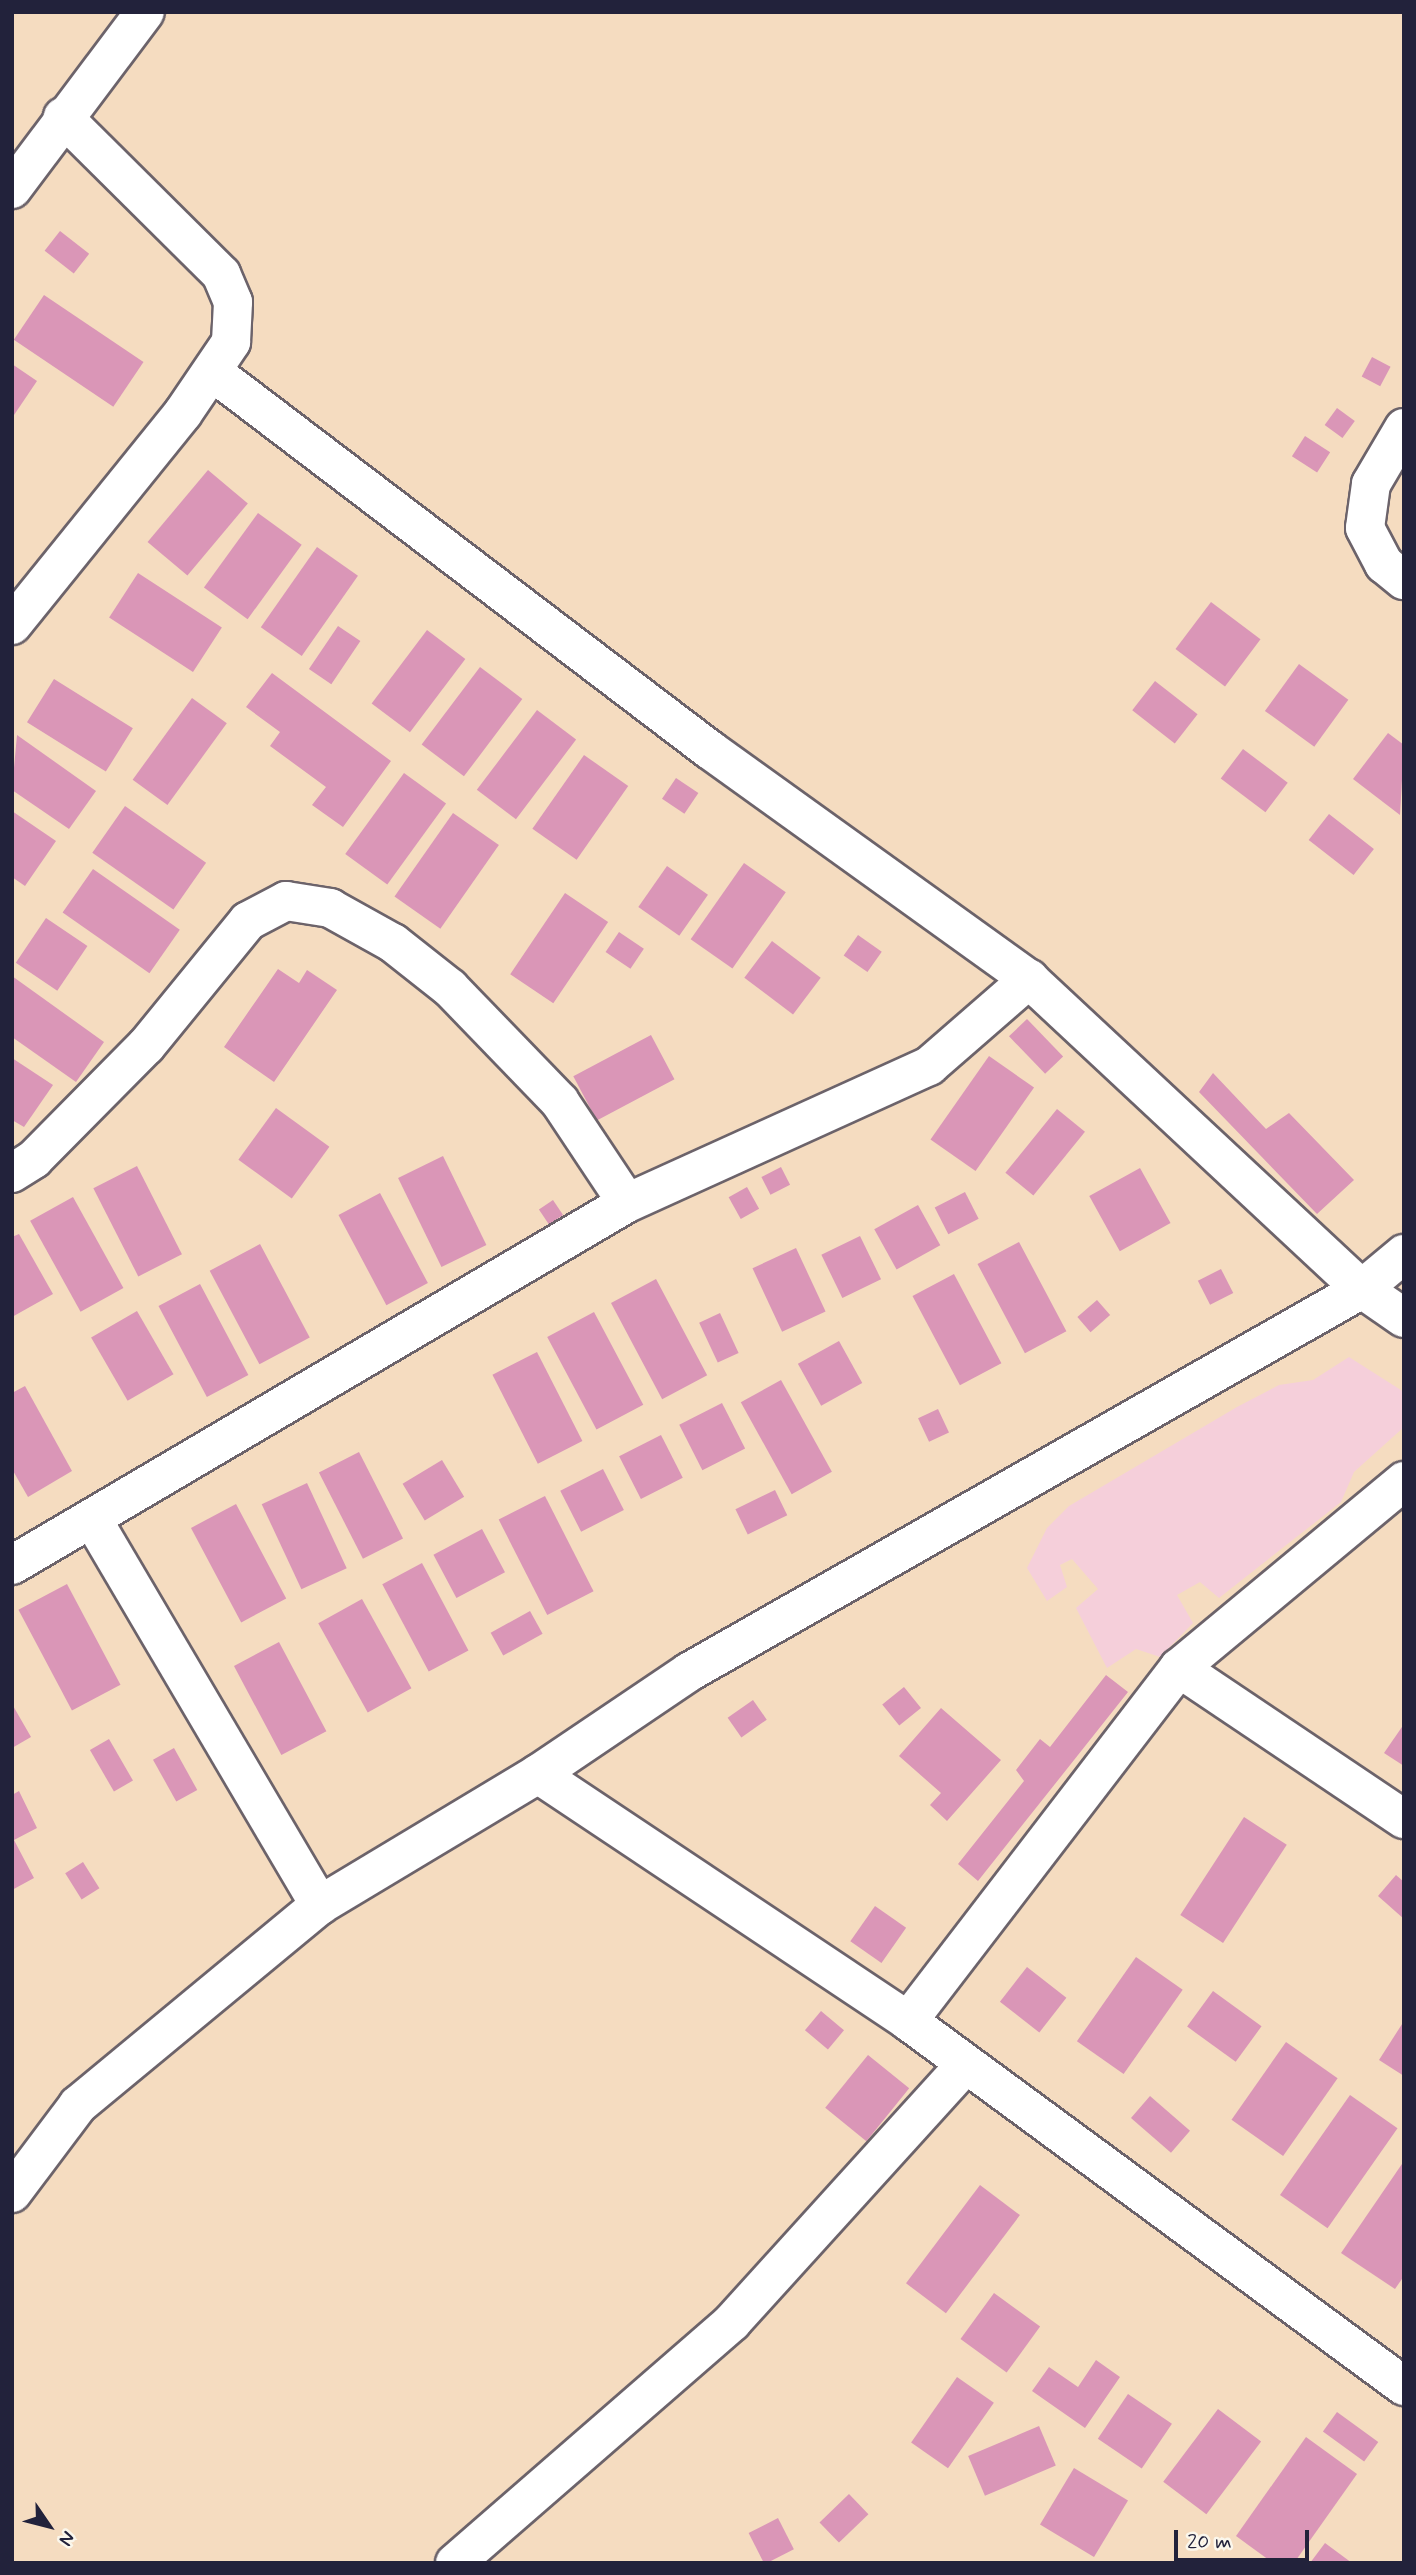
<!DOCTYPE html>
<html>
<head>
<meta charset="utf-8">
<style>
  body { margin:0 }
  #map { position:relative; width:1416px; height:2575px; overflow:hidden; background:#f5dcc0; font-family:Mynerve,sans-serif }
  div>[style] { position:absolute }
  .built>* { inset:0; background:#f5cfda }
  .building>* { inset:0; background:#da96b7; transform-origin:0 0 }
  .roads { filter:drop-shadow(2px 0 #6c636a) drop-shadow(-2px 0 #6c636a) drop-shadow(0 2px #6c636a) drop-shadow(0 -2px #6c636a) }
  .minor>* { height:38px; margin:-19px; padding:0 19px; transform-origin:19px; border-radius:19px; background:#fff }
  span { translate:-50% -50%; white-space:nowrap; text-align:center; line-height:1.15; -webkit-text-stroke:5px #fbf7ec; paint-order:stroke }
  .frame { position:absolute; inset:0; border:14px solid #22223b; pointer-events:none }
  .north { position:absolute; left:14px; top:2491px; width:70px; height:70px; -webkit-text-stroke:5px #fbf7ec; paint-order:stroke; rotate:125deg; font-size:19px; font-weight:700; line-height:28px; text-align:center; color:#22223b }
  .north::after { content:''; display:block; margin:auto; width:24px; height:32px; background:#22223b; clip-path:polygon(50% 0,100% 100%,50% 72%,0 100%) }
  .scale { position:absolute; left:1174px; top:2530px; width:135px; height:32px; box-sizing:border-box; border:4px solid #22223b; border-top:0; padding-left:9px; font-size:21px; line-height:24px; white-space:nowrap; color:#22223b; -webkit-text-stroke:5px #fbf7ec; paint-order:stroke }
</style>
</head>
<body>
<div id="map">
  <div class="built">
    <div style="clip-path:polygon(1349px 1357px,1404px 1392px,1404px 1427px,1354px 1472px,1341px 1502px,1219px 1598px,1200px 1582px,1177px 1595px,1193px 1623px,1160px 1657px,1136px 1649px,1107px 1668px,1076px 1608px,1098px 1589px,1072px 1559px,1060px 1565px,1067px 1587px,1047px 1601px,1027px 1568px,1047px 1528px,1069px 1506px,1237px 1407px,1279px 1385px,1313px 1380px)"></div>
  </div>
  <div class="building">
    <div style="left:60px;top:231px;width:37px;height:25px;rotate:38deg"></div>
    <div style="left:44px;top:295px;width:120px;height:54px;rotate:34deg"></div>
    <div style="left:1372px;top:357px;width:21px;height:22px;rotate:28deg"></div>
    <div style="clip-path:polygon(12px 364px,37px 381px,12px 418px)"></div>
    <div style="left:1337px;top:408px;width:22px;height:21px;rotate:36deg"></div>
    <div style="left:1305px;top:436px;width:30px;height:24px;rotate:33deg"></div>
    <div style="left:208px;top:470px;width:52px;height:94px;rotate:40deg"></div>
    <div style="left:258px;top:513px;width:54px;height:92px;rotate:36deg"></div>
    <div style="left:317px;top:547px;width:50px;height:98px;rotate:35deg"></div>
    <div style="left:138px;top:573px;width:100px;height:53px;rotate:33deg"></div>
    <div style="left:1211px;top:602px;width:62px;height:59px;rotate:37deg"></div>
    <div style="left:338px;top:626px;width:27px;height:52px;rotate:34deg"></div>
    <div style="left:427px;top:630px;width:48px;height:92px;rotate:37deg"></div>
    <div style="left:1299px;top:664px;width:61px;height:58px;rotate:36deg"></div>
    <div style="left:480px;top:667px;width:53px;height:97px;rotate:37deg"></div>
    <div style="clip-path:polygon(272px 673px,391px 761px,343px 827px,312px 805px,326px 787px,270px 746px,280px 732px,246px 707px)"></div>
    <div style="left:54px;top:679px;width:93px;height:51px;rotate:32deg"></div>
    <div style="left:1155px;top:681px;width:54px;height:37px;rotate:38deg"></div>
    <div style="left:192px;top:698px;width:43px;height:101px;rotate:36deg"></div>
    <div style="left:537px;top:710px;width:49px;height:100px;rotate:37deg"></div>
    <div style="clip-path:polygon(1388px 733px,1404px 745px,1400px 815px,1353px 779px)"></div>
    <div style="clip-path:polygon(17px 735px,96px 791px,69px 829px,12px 790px)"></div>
    <div style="left:1243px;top:749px;width:56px;height:37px;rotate:37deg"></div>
    <div style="left:584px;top:755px;width:54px;height:90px;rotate:35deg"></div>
    <div style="left:404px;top:773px;width:52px;height:100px;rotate:36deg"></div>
    <div style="left:676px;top:778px;width:27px;height:25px;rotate:34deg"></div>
    <div style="left:125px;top:806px;width:99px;height:57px;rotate:35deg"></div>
    <div style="clip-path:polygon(12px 811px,56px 841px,25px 886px,12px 877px)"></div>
    <div style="left:453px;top:813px;width:56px;height:102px;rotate:35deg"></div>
    <div style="left:1329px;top:814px;width:57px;height:33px;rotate:38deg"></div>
    <div style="left:744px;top:863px;width:51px;height:93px;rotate:35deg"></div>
    <div style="left:667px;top:866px;width:50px;height:50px;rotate:35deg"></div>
    <div style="left:93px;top:869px;width:106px;height:53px;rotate:35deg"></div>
    <div style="left:565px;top:893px;width:52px;height:98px;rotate:34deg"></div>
    <div style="left:46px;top:918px;width:50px;height:54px;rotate:34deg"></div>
    <div style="left:619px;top:932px;width:30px;height:24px;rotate:34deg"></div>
    <div style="left:858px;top:935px;width:29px;height:25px;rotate:35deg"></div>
    <div style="left:772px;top:941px;width:61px;height:46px;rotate:37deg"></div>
    <div style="clip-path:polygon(278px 969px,299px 983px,307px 970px,337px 990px,274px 1082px,224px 1047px)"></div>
    <div style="clip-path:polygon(12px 976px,104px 1042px,76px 1082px,12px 1037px)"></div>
    <div style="left:1027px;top:1019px;width:52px;height:25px;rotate:46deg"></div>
    <div style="left:651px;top:1035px;width:50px;height:88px;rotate:62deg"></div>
    <div style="left:989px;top:1056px;width:55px;height:102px;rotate:35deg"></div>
    <div style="clip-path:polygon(12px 1058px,53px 1085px,24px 1127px,12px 1120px)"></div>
    <div style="clip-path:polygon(1213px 1073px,1266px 1129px,1289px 1113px,1354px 1180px,1317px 1214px,1199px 1092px)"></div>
    <div style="left:276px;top:1108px;width:66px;height:64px;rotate:36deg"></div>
    <div style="left:1057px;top:1109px;width:36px;height:82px;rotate:39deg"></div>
    <div style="left:443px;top:1156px;width:99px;height:50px;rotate:64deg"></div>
    <div style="left:137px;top:1166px;width:99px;height:49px;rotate:63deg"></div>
    <div style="left:781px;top:1167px;width:20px;height:22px;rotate:63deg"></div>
    <div style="left:1140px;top:1168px;width:63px;height:58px;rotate:61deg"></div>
    <div style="left:747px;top:1187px;width:25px;height:21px;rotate:61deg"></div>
    <div style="left:965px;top:1192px;width:30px;height:34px;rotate:63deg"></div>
    <div style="left:380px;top:1193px;width:102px;height:47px;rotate:62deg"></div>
    <div style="left:73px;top:1197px;width:104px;height:49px;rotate:61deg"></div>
    <div style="left:553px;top:1200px;width:18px;height:17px;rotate:56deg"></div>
    <div style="left:918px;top:1205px;width:46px;height:50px;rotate:61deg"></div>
    <div style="clip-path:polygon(19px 1234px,53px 1294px,12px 1317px,12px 1237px)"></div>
    <div style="left:860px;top:1236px;width:48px;height:43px;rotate:64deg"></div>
    <div style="left:1019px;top:1242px;width:101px;height:47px;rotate:62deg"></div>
    <div style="left:260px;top:1244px;width:106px;height:57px;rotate:62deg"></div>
    <div style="left:796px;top:1248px;width:70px;height:48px;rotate:65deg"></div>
    <div style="left:1221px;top:1269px;width:27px;height:26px;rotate:63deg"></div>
    <div style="left:954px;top:1274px;width:101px;height:47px;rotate:62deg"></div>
    <div style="left:656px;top:1279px;width:109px;height:51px;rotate:62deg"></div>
    <div style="left:200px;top:1284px;width:103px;height:47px;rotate:62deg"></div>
    <div style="left:1097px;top:1300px;width:20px;height:26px;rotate:49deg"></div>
    <div style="left:137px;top:1311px;width:73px;height:53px;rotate:60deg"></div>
    <div style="left:594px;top:1312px;width:105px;height:53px;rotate:62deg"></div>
    <div style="left:720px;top:1313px;width:44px;height:23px;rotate:65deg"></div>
    <div style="left:839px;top:1341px;width:48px;height:47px;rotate:61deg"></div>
    <div style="left:537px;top:1352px;width:100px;height:50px;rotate:63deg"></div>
    <div style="left:781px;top:1380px;width:105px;height:46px;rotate:61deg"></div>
    <div style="clip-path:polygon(25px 1386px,72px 1471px,28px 1497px,12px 1469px,12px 1393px)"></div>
    <div style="left:722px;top:1403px;width:51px;height:48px;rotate:63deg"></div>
    <div style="left:938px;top:1409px;width:26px;height:22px;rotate:65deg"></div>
    <div style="left:661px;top:1435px;width:48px;height:47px;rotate:63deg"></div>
    <div style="left:359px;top:1452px;width:97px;height:45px;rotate:63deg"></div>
    <div style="left:442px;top:1460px;width:43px;height:46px;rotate:59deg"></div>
    <div style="left:603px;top:1469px;width:46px;height:48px;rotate:63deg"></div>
    <div style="left:307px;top:1483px;width:94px;height:50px;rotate:65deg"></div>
    <div style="left:775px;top:1490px;width:28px;height:44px;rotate:64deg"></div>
    <div style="left:545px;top:1496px;width:107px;height:52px;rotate:63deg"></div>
    <div style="left:236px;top:1504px;width:107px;height:51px;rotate:62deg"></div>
    <div style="left:482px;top:1529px;width:49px;height:55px;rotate:62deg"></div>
    <div style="left:422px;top:1563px;width:99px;height:45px;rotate:62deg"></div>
    <div style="left:67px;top:1584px;width:114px;height:55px;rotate:62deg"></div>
    <div style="left:362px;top:1599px;width:102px;height:50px;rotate:61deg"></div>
    <div style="left:530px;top:1611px;width:26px;height:45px;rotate:61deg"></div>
    <div style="left:279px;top:1642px;width:101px;height:51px;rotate:62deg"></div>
    <div style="clip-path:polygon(1106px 1675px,1128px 1692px,978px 1881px,958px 1864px,1024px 1781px,1016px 1770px,1040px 1739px,1050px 1747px)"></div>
    <div style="left:904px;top:1687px;width:27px;height:28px;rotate:51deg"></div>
    <div style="left:753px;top:1700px;width:24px;height:31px;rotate:55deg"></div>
    <div style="clip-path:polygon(12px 1704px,31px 1737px,12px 1748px)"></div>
    <div style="clip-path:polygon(941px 1708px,1001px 1760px,947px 1821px,930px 1805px,941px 1793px,899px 1756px)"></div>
    <div style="clip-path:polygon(1404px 1724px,1404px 1766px,1384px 1753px)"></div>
    <div style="left:109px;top:1739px;width:48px;height:22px;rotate:60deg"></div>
    <div style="left:174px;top:1748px;width:48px;height:24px;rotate:61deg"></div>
    <div style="clip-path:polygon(19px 1791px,37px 1828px,14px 1840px,34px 1878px,12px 1890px,12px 1795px)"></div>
    <div style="left:1244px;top:1817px;width:51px;height:117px;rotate:33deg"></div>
    <div style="left:83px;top:1862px;width:31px;height:21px;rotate:58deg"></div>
    <div style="clip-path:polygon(1396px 1875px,1404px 1882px,1404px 1919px,1378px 1896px)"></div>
    <div style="left:875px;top:1906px;width:38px;height:43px;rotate:35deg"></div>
    <div style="left:1136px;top:1957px;width:57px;height:103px;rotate:35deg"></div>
    <div style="left:1027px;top:1967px;width:50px;height:44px;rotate:38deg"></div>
    <div style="left:1213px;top:1991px;width:60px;height:44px;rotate:36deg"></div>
    <div style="left:821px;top:2011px;width:30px;height:25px;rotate:40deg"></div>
    <div style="clip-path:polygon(1404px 2021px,1404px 2076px,1379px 2060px)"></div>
    <div style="left:1286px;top:2042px;width:63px;height:95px;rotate:35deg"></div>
    <div style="left:868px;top:2055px;width:53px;height:68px;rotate:39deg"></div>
    <div style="left:1350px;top:2095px;width:58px;height:122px;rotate:35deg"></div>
    <div style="left:1150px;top:2096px;width:53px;height:29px;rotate:41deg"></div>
    <div style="clip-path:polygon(1404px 2161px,1404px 2276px,1395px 2289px,1341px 2253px)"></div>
    <div style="left:980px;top:2185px;width:50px;height:123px;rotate:37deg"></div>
    <div style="left:994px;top:2293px;width:57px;height:57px;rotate:36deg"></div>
    <div style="clip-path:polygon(1096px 2360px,1120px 2377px,1085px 2428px,1032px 2391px,1049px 2367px,1078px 2387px)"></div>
    <div style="left:957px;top:2377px;width:45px;height:80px;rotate:35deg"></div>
    <div style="left:1128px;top:2394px;width:53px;height:54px;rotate:34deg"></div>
    <div style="left:1218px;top:2409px;width:54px;height:91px;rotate:37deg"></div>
    <div style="left:1337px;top:2412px;width:51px;height:24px;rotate:36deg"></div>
    <div style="left:1039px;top:2426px;width:43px;height:77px;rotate:67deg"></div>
    <div style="clip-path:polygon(1306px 2437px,1357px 2474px,1294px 2563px,1273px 2563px,1236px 2536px)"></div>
    <div style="left:1074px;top:2468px;width:63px;height:66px;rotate:31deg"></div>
    <div style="left:849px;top:2494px;width:28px;height:41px;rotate:46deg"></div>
    <div style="left:778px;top:2518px;width:35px;height:33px;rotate:63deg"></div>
    <div style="clip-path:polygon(1325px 2543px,1352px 2563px,1310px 2563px)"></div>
  </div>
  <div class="roads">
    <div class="minor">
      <div style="left:12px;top:189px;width:221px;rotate:-53.1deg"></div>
      <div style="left:214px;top:373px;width:623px;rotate:37.24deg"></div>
      <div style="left:710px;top:750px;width:393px;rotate:35.7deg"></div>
      <div style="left:1029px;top:979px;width:455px;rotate:43deg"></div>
      <div style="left:1362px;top:1289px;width:51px;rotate:34.6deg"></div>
      <div style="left:1404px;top:428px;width:65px;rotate:120.5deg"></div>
      <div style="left:1371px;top:484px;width:44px;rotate:97.8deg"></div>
      <div style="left:1365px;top:528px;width:41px;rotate:62.2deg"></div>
      <div style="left:1384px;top:564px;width:26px;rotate:39deg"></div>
      <div style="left:12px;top:625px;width:272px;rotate:-51.1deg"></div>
      <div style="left:183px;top:413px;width:86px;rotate:-55.9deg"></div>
      <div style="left:231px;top:342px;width:40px;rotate:-87.1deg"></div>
      <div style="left:233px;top:302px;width:30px;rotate:-113deg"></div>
      <div style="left:221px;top:274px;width:223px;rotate:-135.2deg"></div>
      <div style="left:12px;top:1173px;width:26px;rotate:-32deg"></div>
      <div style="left:34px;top:1159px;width:159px;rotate:-45.3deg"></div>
      <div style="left:146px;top:1046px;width:161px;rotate:-50.8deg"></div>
      <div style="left:248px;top:921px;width:43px;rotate:-27.8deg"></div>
      <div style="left:286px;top:901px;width:45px;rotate:9deg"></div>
      <div style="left:330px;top:908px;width:72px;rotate:29.1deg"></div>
      <div style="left:393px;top:943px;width:73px;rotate:38.3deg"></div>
      <div style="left:450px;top:988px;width:158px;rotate:46deg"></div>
      <div style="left:560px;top:1102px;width:121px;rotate:56.4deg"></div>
      <div style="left:94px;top:1522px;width:445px;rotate:59.5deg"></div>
      <div style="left:12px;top:1565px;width:714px;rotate:-30.48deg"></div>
      <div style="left:627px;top:1203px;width:332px;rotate:-24.4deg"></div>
      <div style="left:929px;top:1066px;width:133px;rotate:-41deg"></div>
      <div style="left:1179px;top:1668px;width:271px;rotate:33.9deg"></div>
      <div style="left:538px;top:1774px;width:445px;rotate:33.7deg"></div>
      <div style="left:908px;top:2021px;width:616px;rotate:36.35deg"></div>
      <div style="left:908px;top:2021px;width:445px;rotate:-52.5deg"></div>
      <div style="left:1179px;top:1668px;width:293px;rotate:-39.7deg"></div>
      <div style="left:12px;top:2193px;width:110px;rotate:-53.1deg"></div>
      <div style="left:78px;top:2105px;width:314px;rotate:-39.6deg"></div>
      <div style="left:320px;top:1905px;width:254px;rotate:-31deg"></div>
      <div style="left:538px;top:1774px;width:182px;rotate:-34deg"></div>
      <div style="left:689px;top:1672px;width:774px;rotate:-29.64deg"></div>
      <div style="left:1362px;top:1289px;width:55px;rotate:-39.8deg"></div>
      <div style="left:455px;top:2563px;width:367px;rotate:-41deg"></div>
      <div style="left:732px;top:2322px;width:347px;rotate:-47.8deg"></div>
    </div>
  </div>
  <div class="frame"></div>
  <div class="north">N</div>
  <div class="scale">20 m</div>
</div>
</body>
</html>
